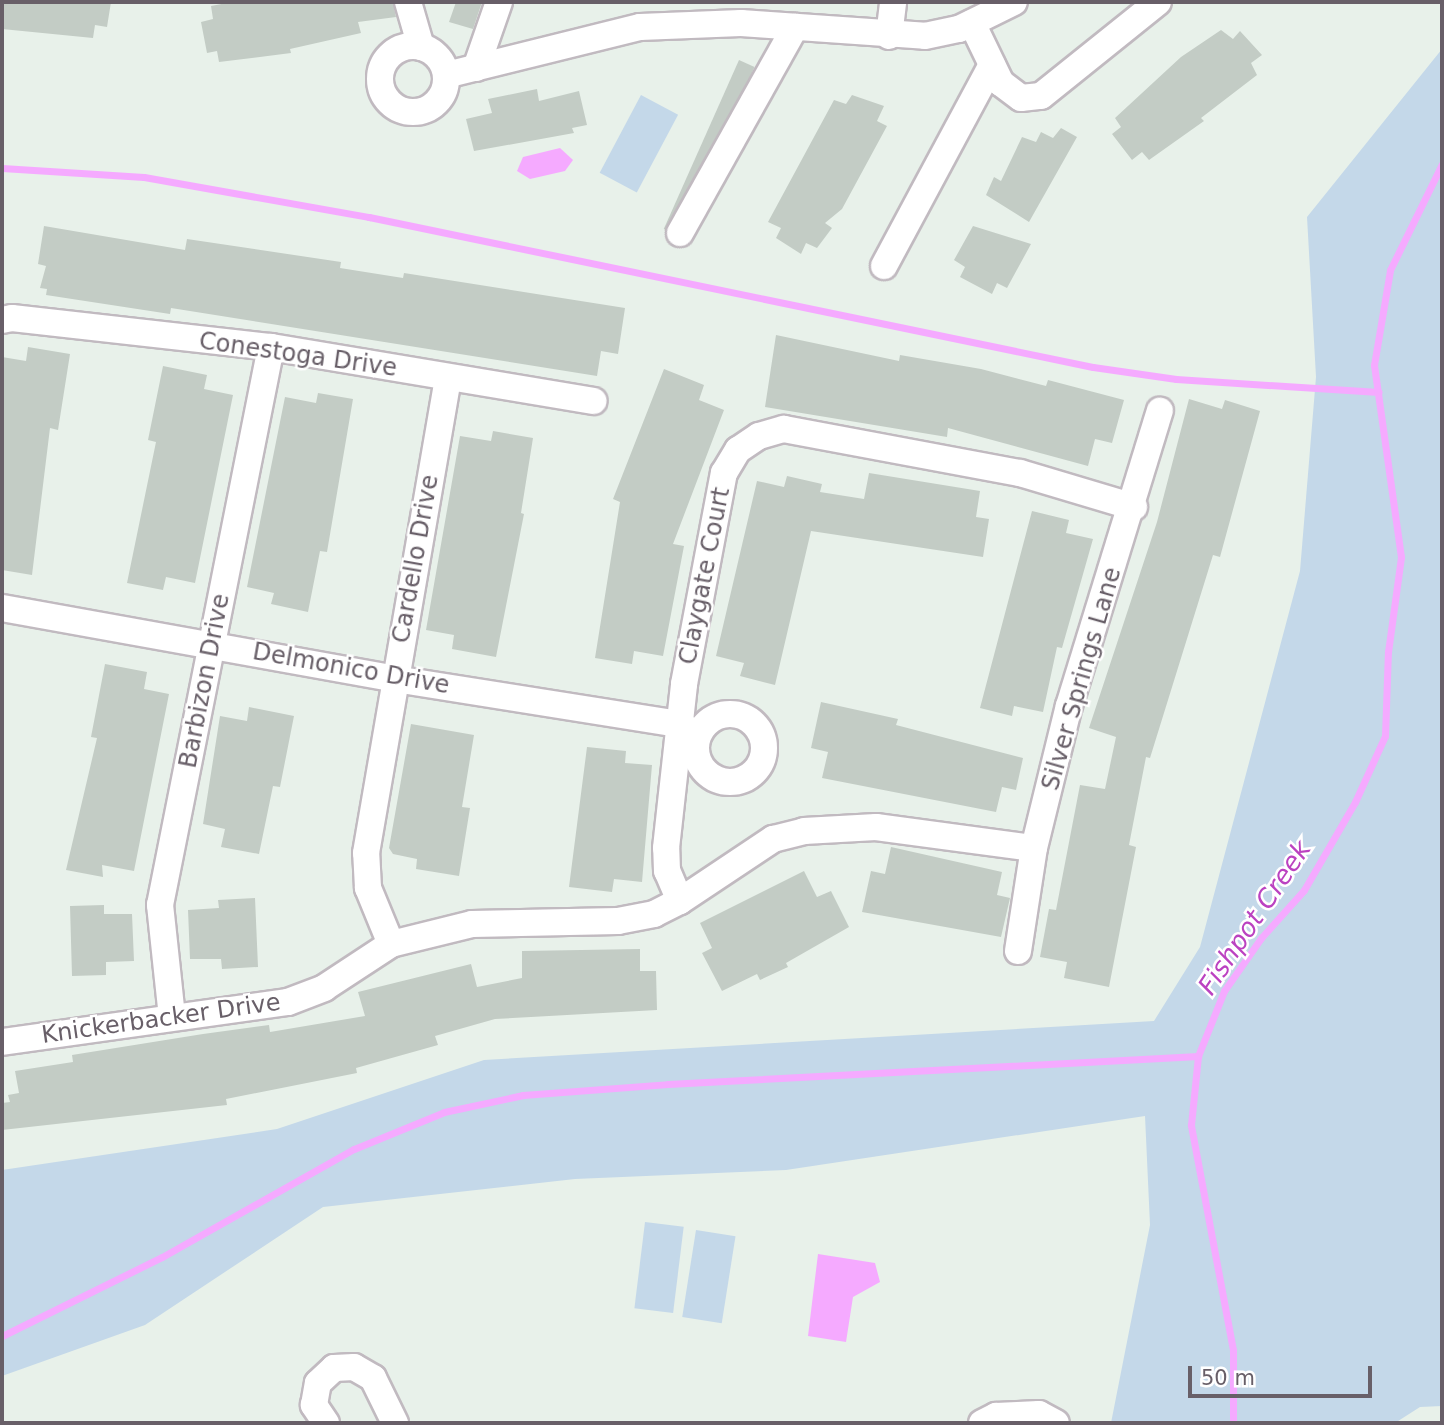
<!DOCTYPE html>
<html>
<head>
<meta charset="utf-8">
<style>
  body { margin:0 }
  #map { position:relative; width:1444px; height:1425px; overflow:hidden; background:#e8f1ea; font-family:"DejaVu Sans",sans-serif }
  div>[style] { position:absolute }
  .green>* { inset:0; background:#c4d8e9; transform-origin:0 0 }
  .water>* { inset:0; background:#f5aaff }
  .stream>* { height:7px; margin:-3.5px; padding:0 3.5px; transform-origin:3.5px; border-radius:3.5px; background:#f5aaff }
  .building>* { inset:0; background:#c3ccc5; transform-origin:0 0 }
  .roads { filter:drop-shadow(2px 0 #c1bac0) drop-shadow(-2px 0 #c1bac0) drop-shadow(0 2px #c1bac0) drop-shadow(0 -2px #c1bac0) }
  .minor>* { height:26px; margin:-13px; padding:0 13px; transform-origin:13px; border-radius:13px; background:#fff }
  .minor>.ring { margin:-13px; padding:0; box-sizing:content-box; background:none; border:26px solid #fff; border-radius:50% }
  span { translate:-50% -50%; white-space:nowrap; text-align:center; line-height:1.15; -webkit-text-stroke:5px #fff; paint-order:stroke }
  .street-label { font-size:24px; color:#685f68 }
  .water-label { font-size:26px; color:#bb42c1; font-style:italic }
  .frame { position:absolute; inset:0; border:4px solid #685f68; pointer-events:none }
  .scale { position:absolute; left:1188px; top:1366px; width:184px; height:32px; box-sizing:border-box; border:4px solid #685f68; border-top:0; padding-left:9px; font-size:21px; line-height:24px; white-space:nowrap; color:#685f68; -webkit-text-stroke:5px #fff; paint-order:stroke }
</style>
</head>
<body>
<div id="map">
  <div class="green">
    <div style="clip-path:polygon(1442px 49px,1442px 1406px,1420px 1407px,1395px 1423px,1111px 1423px,1150px 1225px,1145px 1116px,786px 1170px,575px 1179px,323px 1207px,145px 1325px,2px 1376px,2px 1170px,277px 1129px,484px 1060px,1154px 1021px,1200px 947px,1300px 571px,1316px 377px,1307px 217px)"></div>
    <div style="left:641px;top:95px;width:42px;height:88px;rotate:28deg"></div>
    <div style="left:645px;top:1222px;width:39px;height:87px;rotate:7deg"></div>
    <div style="left:696px;top:1230px;width:40px;height:88px;rotate:9deg"></div>
  </div>
  <div class="water">
    <div style="clip-path:polygon(560px 148px,573px 160px,565px 171px,530px 179px,517px 171px,523px 157px)"></div>
    <div style="clip-path:polygon(818px 1254px,875px 1263px,880px 1282px,853px 1297px,846px 1342px,808px 1336px)"></div>
  </div>
  <div class="stream">
    <div style="left:2px;top:168px;width:142px;rotate:3.6deg"></div>
    <div style="left:144px;top:177px;width:229px;rotate:10.1deg"></div>
    <div style="left:369px;top:217px;width:739px;rotate:11.71deg"></div>
    <div style="left:1093px;top:367px;width:84px;rotate:8.2deg"></div>
    <div style="left:1176px;top:379px;width:203px;rotate:3.7deg"></div>
    <div style="left:2px;top:1336px;width:178px;rotate:-26.3deg"></div>
    <div style="left:162px;top:1257px;width:220px;rotate:-29.4deg"></div>
    <div style="left:354px;top:1149px;width:97px;rotate:-22.3deg"></div>
    <div style="left:444px;top:1112px;width:81px;rotate:-12.1deg"></div>
    <div style="left:523px;top:1095px;width:145px;rotate:-4.3deg"></div>
    <div style="left:668px;top:1084px;width:531px;rotate:-3.02deg"></div>
    <div style="left:1233px;top:1423px;width:73px;rotate:-90deg"></div>
    <div style="left:1233px;top:1350px;width:229px;rotate:-100.6deg"></div>
    <div style="left:1191px;top:1125px;width:69px;rotate:-84.2deg"></div>
    <div style="left:1198px;top:1056px;width:70px;rotate:-68.2deg"></div>
    <div style="left:1224px;top:991px;width:65px;rotate:-55.1deg"></div>
    <div style="left:1261px;top:938px;width:64px;rotate:-48.1deg"></div>
    <div style="left:1304px;top:890px;width:102px;rotate:-59.9deg"></div>
    <div style="left:1355px;top:802px;width:72px;rotate:-65.6deg"></div>
    <div style="left:1385px;top:736px;width:84px;rotate:-88deg"></div>
    <div style="left:1388px;top:652px;width:96px;rotate:-82.2deg"></div>
    <div style="left:1401px;top:557px;width:194px;rotate:-98deg"></div>
    <div style="left:1374px;top:365px;width:96px;rotate:-80.4deg"></div>
    <div style="left:1390px;top:270px;width:118px;rotate:-63.9deg"></div>
  </div>
  <div class="building">
    <div style="clip-path:polygon(2px 2px,111px 2px,107px 27px,95px 25px,93px 38px,2px 29px)"></div>
    <div style="clip-path:polygon(232px 2px,393px 2px,396px 17px,358px 22px,361px 33px,290px 49px,291px 53px,219px 62px,217px 51px,207px 53px,201px 22px,213px 19px,211px 6px)"></div>
    <div style="clip-path:polygon(456px 2px,482px 2px,473px 29px,449px 22px)"></div>
    <div style="clip-path:polygon(1221px 30px,1233px 39px,1240px 31px,1262px 55px,1251px 63px,1257px 75px,1201px 118px,1204px 121px,1149px 160px,1142px 152px,1132px 160px,1112px 134px,1121px 127px,1115px 118px,1181px 57px)"></div>
    <div style="left:739px;top:60px;width:17px;height:185px;rotate:24deg"></div>
    <div style="clip-path:polygon(537px 89px,539px 101px,579px 91px,587px 125px,572px 128px,574px 133px,474px 151px,466px 119px,492px 113px,488px 99px)"></div>
    <div style="clip-path:polygon(852px 95px,884px 106px,877px 121px,887px 126px,842px 209px,825px 223px,832px 228px,817px 248px,806px 243px,801px 254px,776px 238px,781px 228px,768px 222px,834px 100px,846px 104px)"></div>
    <div style="clip-path:polygon(1061px 128px,1077px 137px,1029px 222px,986px 195px,994px 177px,1001px 181px,1022px 137px,1036px 142px,1041px 132px,1053px 138px)"></div>
    <div style="clip-path:polygon(44px 226px,185px 250px,187px 239px,341px 262px,340px 268px,403px 278px,404px 273px,625px 308px,618px 354px,601px 351px,597px 376px,171px 308px,170px 314px,46px 295px,47px 289px,40px 288px,46px 266px,38px 264px)"></div>
    <div style="clip-path:polygon(973px 226px,1031px 244px,1007px 288px,997px 283px,992px 294px,960px 277px,965px 267px,954px 260px)"></div>
    <div style="clip-path:polygon(776px 335px,899px 361px,900px 355px,981px 369px,1046px 386px,1048px 380px,1124px 400px,1112px 443px,1095px 439px,1088px 466px,948px 428px,947px 437px,765px 407px)"></div>
    <div style="clip-path:polygon(28px 347px,70px 354px,58px 430px,50px 428px,32px 575px,2px 570px,2px 357px,26px 361px)"></div>
    <div style="clip-path:polygon(163px 366px,207px 375px,204px 389px,233px 395px,195px 583px,166px 577px,163px 590px,127px 583px,156px 442px,148px 440px)"></div>
    <div style="clip-path:polygon(664px 369px,704px 385px,699px 400px,724px 410px,673px 544px,684px 546px,663px 656px,634px 651px,632px 664px,595px 658px,620px 502px,613px 499px)"></div>
    <div style="clip-path:polygon(318px 393px,353px 399px,327px 552px,320px 551px,308px 612px,271px 604px,274px 593px,247px 587px,285px 397px,316px 403px)"></div>
    <div style="clip-path:polygon(1189px 399px,1222px 409px,1225px 400px,1260px 411px,1220px 557px,1213px 555px,1150px 758px,1146px 757px,1129px 845px,1136px 847px,1109px 987px,1064px 978px,1067px 962px,1040px 957px,1049px 909px,1056px 910px,1080px 785px,1105px 789px,1116px 737px,1089px 728px,1157px 522px)"></div>
    <div style="clip-path:polygon(493px 431px,533px 438px,521px 513px,524px 514px,496px 657px,452px 649px,454px 635px,426px 630px,460px 436px,491px 441px)"></div>
    <div style="clip-path:polygon(869px 473px,980px 491px,976px 517px,989px 519px,983px 557px,811px 531px,775px 685px,740px 676px,744px 663px,716px 656px,757px 481px,784px 487px,787px 476px,822px 484px,820px 492px,864px 499px)"></div>
    <div style="clip-path:polygon(1032px 511px,1069px 520px,1066px 533px,1093px 539px,1062px 648px,1057px 647px,1043px 712px,1014px 706px,1012px 716px,980px 708px)"></div>
    <div style="clip-path:polygon(105px 664px,147px 672px,144px 689px,169px 694px,134px 871px,102px 865px,103px 877px,66px 870px,97px 738px,91px 737px)"></div>
    <div style="clip-path:polygon(821px 702px,898px 719px,896px 725px,1023px 758px,1016px 790px,1002px 787px,996px 812px,822px 778px,828px 752px,811px 748px)"></div>
    <div style="clip-path:polygon(249px 707px,294px 716px,280px 787px,273px 786px,259px 854px,221px 847px,225px 829px,203px 824px,220px 716px,247px 721px)"></div>
    <div style="clip-path:polygon(411px 724px,474px 735px,462px 807px,470px 808px,459px 876px,416px 869px,417px 859px,393px 854px,389px 848px)"></div>
    <div style="clip-path:polygon(587px 747px,626px 751px,625px 763px,652px 765px,642px 882px,614px 879px,612px 892px,569px 887px)"></div>
    <div style="clip-path:polygon(891px 847px,1002px 872px,997px 895px,1010px 898px,1001px 937px,862px 912px,871px 871px,885px 874px)"></div>
    <div style="clip-path:polygon(804px 871px,817px 897px,831px 891px,849px 927px,786px 963px,788px 967px,760px 980px,757px 974px,722px 991px,702px 953px,712px 948px,700px 923px)"></div>
    <div style="clip-path:polygon(255px 898px,258px 967px,222px 969px,221px 959px,190px 959px,188px 910px,219px 908px,218px 900px)"></div>
    <div style="clip-path:polygon(104px 905px,104px 914px,132px 914px,134px 961px,106px 962px,106px 975px,72px 976px,70px 906px)"></div>
    <div style="clip-path:polygon(640px 949px,640px 971px,656px 971px,657px 1010px,495px 1019px,435px 1036px,438px 1045px,356px 1068px,357px 1073px,226px 1099px,227px 1105px,2px 1130px,2px 1103px,10px 1102px,8px 1095px,19px 1093px,15px 1071px,73px 1062px,72px 1055px,203px 1034px,269px 1025px,270px 1032px,365px 1016px,358px 992px,471px 964px,477px 987px,522px 978px,522px 951px)"></div>
  </div>
  <div class="roads">
    <div class="minor">
      <div style="left:408px;top:2px;width:47px;rotate:73.9deg"></div>
      <div style="left:972px;top:23px;width:67px;rotate:64.2deg"></div>
      <div style="left:1001px;top:83px;width:25px;rotate:37deg"></div>
      <div style="left:1021px;top:98px;width:20px;rotate:-6deg"></div>
      <div style="left:1041px;top:96px;width:150px;rotate:-38.8deg"></div>
      <div style="left:889px;top:36px;width:34px;rotate:-83deg"></div>
      <div class="ring" style="left:380px;top:46px;width:40px;height:40px"></div>
      <div style="left:476px;top:68px;width:70px;rotate:-70.8deg"></div>
      <div style="left:446px;top:75px;width:200px;rotate:-13.9deg"></div>
      <div style="left:640px;top:27px;width:101px;rotate:-2.3deg"></div>
      <div style="left:741px;top:23px;width:184px;rotate:4deg"></div>
      <div style="left:925px;top:36px;width:35px;rotate:-12deg"></div>
      <div style="left:959px;top:29px;width:61px;rotate:-26.1deg"></div>
      <div style="left:680px;top:233px;width:236px;rotate:-60.8deg"></div>
      <div style="left:884px;top:266px;width:228px;rotate:-61.8deg"></div>
      <div style="left:2px;top:320px;width:10px;rotate:-11deg"></div>
      <div style="left:12px;top:318px;width:261px;rotate:6.4deg"></div>
      <div style="left:271px;top:347px;width:327px;rotate:9.5deg"></div>
      <div style="left:2px;top:608px;width:399px;rotate:10.2deg"></div>
      <div style="left:395px;top:679px;width:288px;rotate:9deg"></div>
      <div style="left:679px;top:724px;width:22px;rotate:30deg"></div>
      <div class="ring" style="left:696px;top:714px;width:42px;height:42px"></div>
      <div style="left:680px;top:901px;width:33px;rotate:-113deg"></div>
      <div style="left:667px;top:871px;width:23px;rotate:-92deg"></div>
      <div style="left:666px;top:848px;width:165px;rotate:-83.7deg"></div>
      <div style="left:684px;top:684px;width:215px;rotate:-79.3deg"></div>
      <div style="left:724px;top:473px;width:27px;rotate:-59deg"></div>
      <div style="left:738px;top:450px;width:25px;rotate:-34deg"></div>
      <div style="left:759px;top:436px;width:26px;rotate:-16deg"></div>
      <div style="left:784px;top:429px;width:240px;rotate:10.6deg"></div>
      <div style="left:1020px;top:473px;width:119px;rotate:16.6deg"></div>
      <div style="left:391px;top:944px;width:61px;rotate:-112.3deg"></div>
      <div style="left:368px;top:888px;width:35px;rotate:-93deg"></div>
      <div style="left:366px;top:853px;width:482px;rotate:-80.2deg"></div>
      <div style="left:1018px;top:951px;width:104px;rotate:-81.2deg"></div>
      <div style="left:1034px;top:848px;width:146px;rotate:-76.2deg"></div>
      <div style="left:1069px;top:706px;width:309px;rotate:-72.9deg"></div>
      <div style="left:172px;top:1017px;width:113px;rotate:-96.1deg"></div>
      <div style="left:160px;top:905px;width:569px;rotate:-78.75deg"></div>
      <div style="left:2px;top:1042px;width:289px;rotate:-8deg"></div>
      <div style="left:288px;top:1002px;width:39px;rotate:-21deg"></div>
      <div style="left:324px;top:988px;width:80px;rotate:-33.3deg"></div>
      <div style="left:391px;top:944px;width:83px;rotate:-13.9deg"></div>
      <div style="left:472px;top:924px;width:146px;rotate:-1.2deg"></div>
      <div style="left:618px;top:921px;width:37px;rotate:-11deg"></div>
      <div style="left:654px;top:914px;width:29px;rotate:-27deg"></div>
      <div style="left:680px;top:901px;width:112px;rotate:-33.7deg"></div>
      <div style="left:773px;top:839px;width:32px;rotate:-14deg"></div>
      <div style="left:804px;top:831px;width:72px;rotate:-3.2deg"></div>
      <div style="left:876px;top:827px;width:159px;rotate:7.6deg"></div>
      <div style="left:326px;top:1423px;width:22px;rotate:-124deg"></div>
      <div style="left:314px;top:1405px;width:22px;rotate:-80deg"></div>
      <div style="left:318px;top:1383px;width:22px;rotate:-43deg"></div>
      <div style="left:334px;top:1368px;width:20px;rotate:-3deg"></div>
      <div style="left:354px;top:1367px;width:22px;rotate:30deg"></div>
      <div style="left:373px;top:1378px;width:50px;rotate:63.9deg"></div>
      <div style="left:982px;top:1423px;width:16px;rotate:-27deg"></div>
      <div style="left:996px;top:1416px;width:43px;rotate:-2.7deg"></div>
      <div style="left:1039px;top:1414px;width:19px;rotate:28deg"></div>
    </div>
  </div>
  <div class="street-label">
    <span style="left:298px;top:355px;rotate:8deg">Conestoga Drive</span>
    <span style="left:416px;top:559px;rotate:-80deg">Cardello Drive</span>
    <span style="left:705px;top:576px;rotate:-79deg">Claygate Court</span>
    <span style="left:351px;top:669px;rotate:10deg">Delmonico Drive</span>
    <span style="left:1082px;top:679px;rotate:-74deg">Silver Springs Lane</span>
    <span style="left:205px;top:681px;rotate:-79deg">Barbizon Drive</span>
    <span style="left:161px;top:1019px;rotate:-8deg">Knickerbacker Drive</span>
  </div>
  <div class="water-label">
    <span style="left:1255px;top:918px;rotate:-56deg">Fishpot Creek</span>
  </div>
  <div class="frame"></div>
  <div class="scale">50 m</div>
</div>
</body>
</html>
